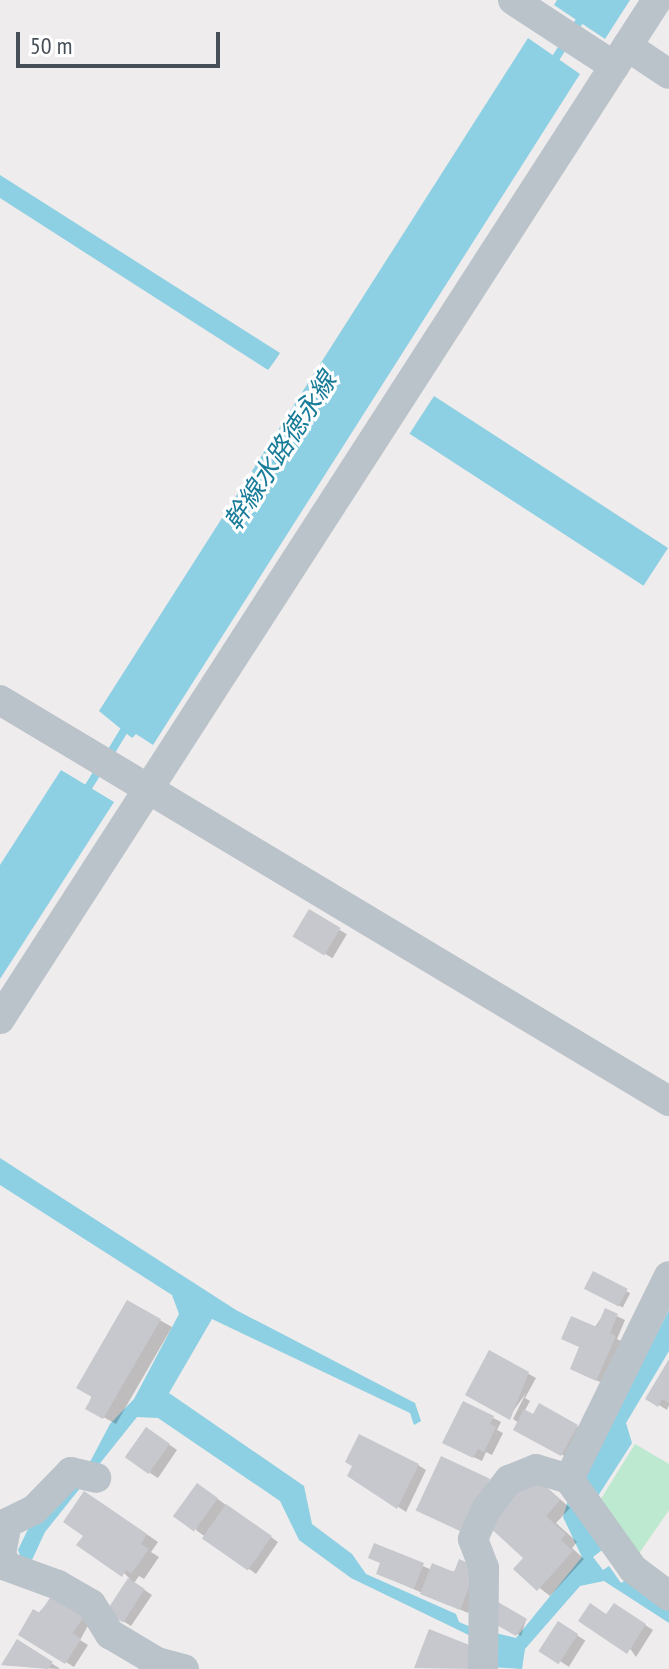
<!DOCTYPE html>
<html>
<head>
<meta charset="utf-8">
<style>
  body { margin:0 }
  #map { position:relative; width:669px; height:1669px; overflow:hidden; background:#eeecec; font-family:"PT Sans Narrow","Noto Sans JP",sans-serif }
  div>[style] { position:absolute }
  .green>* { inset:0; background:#bce9cf }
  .water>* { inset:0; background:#8dcfe3; transform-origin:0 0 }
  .shadow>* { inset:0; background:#0003; transform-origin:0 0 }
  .stream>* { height:8px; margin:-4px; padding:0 4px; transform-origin:4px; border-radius:4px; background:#8dcfe3 }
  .building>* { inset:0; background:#c7c8ce; transform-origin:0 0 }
  .minor>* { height:30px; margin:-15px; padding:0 15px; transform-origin:15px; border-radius:15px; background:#bbc3ca }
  span { translate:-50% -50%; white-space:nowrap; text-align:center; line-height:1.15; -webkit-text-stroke:6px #fff; paint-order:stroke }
  .water-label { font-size:26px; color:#187b98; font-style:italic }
  .scale { position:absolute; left:16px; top:32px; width:204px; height:36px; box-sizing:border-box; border:4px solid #464f57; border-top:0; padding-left:10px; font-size:24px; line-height:28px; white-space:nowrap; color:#464f57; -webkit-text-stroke:6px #fff; paint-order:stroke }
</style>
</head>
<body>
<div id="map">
  <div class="green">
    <div style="clip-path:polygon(635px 1444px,669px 1464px,669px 1510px,638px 1555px,599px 1502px)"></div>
  </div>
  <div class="water">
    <div style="clip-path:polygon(557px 0,630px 0,605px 39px,554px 5px)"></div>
    <div style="clip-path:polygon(528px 38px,580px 74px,153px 745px,136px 734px,132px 738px,99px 711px)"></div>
    <div style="clip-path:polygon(0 175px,280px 353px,274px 362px,268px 370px,0 198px)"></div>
    <div style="left:434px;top:396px;width:279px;height:45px;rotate:33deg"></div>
    <div style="clip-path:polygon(61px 770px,114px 802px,0 979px,0 865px)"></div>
    <div style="clip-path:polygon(0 1158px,236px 1310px,415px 1403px,421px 1421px,414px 1425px,410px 1413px,212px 1319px,169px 1393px,304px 1486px,312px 1524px,352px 1554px,366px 1574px,456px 1614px,459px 1622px,480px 1631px,479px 1640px,351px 1578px,299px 1540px,280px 1501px,158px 1418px,137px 1417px,45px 1532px,31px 1562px,21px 1558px,18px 1550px,29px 1527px,81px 1479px,110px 1424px,134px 1399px,179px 1314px,172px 1295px,0 1185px)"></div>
    <div style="clip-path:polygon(669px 1310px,669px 1351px,626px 1423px,632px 1443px,598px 1496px,582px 1479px)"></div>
    <div style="clip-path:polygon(569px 1497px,606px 1547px,593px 1557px,603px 1570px,609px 1566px,621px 1583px,629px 1578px,669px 1608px,669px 1623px,604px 1581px,580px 1586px,525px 1649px,522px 1669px,491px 1667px,491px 1632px,516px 1638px,582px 1557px,563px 1517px)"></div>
  </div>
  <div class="shadow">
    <div style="left:310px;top:912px;width:43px;height:28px;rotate:31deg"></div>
    <div style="left:594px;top:1274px;width:41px;height:16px;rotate:28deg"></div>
    <div style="clip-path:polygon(128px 1302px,172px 1327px,116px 1424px,87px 1408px)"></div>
    <div style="clip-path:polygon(606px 1311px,625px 1320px,617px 1339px,623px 1342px,604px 1384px,580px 1372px,581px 1347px)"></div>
    <div style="clip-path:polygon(490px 1353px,536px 1378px,525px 1398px,530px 1401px,524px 1412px,534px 1417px,540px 1406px,585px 1431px,570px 1459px,515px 1429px,519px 1423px,513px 1419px,526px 1393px,509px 1417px)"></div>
    <div style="clip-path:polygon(669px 1362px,669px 1405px,667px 1410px,648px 1398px)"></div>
    <div style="clip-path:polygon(464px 1403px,501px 1422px,497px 1430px,503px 1433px,492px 1455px,486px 1452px,482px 1461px,452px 1447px)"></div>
    <div style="clip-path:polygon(154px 1434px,177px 1450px,158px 1478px,150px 1473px)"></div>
    <div style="clip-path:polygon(418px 1465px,426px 1470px,406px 1512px,350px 1475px)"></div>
    <div style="clip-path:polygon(544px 1485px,570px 1508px,556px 1523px,577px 1542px,572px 1548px,584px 1559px,550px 1596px,515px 1569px,526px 1557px)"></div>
    <div style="clip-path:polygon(205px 1490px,278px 1542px,256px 1574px,196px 1530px)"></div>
    <div style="clip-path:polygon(97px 1500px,158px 1542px,151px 1552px,159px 1557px,144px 1579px,139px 1576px,134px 1583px,152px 1595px,131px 1626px,107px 1611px,130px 1579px,86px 1535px)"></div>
    <div style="clip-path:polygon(375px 1545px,432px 1570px,484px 1573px,468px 1613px,386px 1577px)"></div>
    <div style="clip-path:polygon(51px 1599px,90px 1622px,80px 1640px,88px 1645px,74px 1667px,20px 1634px)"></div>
    <div style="clip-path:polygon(622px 1610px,653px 1630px,636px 1657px,607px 1616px)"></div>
    <div style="clip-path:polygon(526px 1620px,521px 1636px,497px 1623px)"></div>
    <div style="left:559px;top:1624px;width:31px;height:31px;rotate:32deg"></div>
    <div style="clip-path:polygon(17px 1642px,59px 1668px,59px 1669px,3px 1665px)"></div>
  </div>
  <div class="stream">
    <div style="left:550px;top:67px;width:80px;rotate:-57.3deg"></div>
    <div style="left:108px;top:757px;width:39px;rotate:-59deg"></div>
    <div style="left:84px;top:794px;width:31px;rotate:-58deg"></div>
  </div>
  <div class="building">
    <div style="left:309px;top:909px;width:37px;height:32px;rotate:31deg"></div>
    <div style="left:593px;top:1271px;width:39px;height:20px;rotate:27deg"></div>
    <div style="clip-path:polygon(127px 1300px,161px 1319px,103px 1419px,85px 1409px,92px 1397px,76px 1388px)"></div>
    <div style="clip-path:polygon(605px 1308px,618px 1314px,610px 1333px,616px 1336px,596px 1381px,570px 1369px,579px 1347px,561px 1339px,571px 1316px,597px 1327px)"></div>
    <div style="clip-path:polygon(489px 1350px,529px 1372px,510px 1420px,465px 1395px)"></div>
    <div style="clip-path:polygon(669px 1359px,669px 1403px,662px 1399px,658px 1407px,645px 1399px)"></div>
    <div style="clip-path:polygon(463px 1401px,494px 1416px,490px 1424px,496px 1427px,484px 1452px,478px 1449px,473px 1458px,442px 1443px)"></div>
    <div style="clip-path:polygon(539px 1403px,578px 1425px,561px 1456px,513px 1430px,524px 1409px,533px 1414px)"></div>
    <div style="left:146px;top:1427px;width:29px;height:37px;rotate:35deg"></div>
    <div style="clip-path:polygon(359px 1434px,419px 1464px,397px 1509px,347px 1476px,352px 1466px,345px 1462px)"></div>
    <div style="left:441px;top:1456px;width:54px;height:60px;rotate:25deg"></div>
    <div style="clip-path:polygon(532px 1475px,560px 1500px,546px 1516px,566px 1534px,561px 1540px,573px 1551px,537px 1591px,513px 1569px,523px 1558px,487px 1525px)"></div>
    <div style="left:197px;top:1483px;width:26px;height:41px;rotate:36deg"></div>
    <div style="clip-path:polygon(84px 1491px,147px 1534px,141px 1544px,149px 1549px,131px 1574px,126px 1570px,122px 1577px,76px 1545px,83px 1536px,63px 1522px)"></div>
    <div style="left:226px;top:1504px;width:56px;height:42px;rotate:35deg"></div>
    <div style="clip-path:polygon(374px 1543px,424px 1563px,414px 1589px,376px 1574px,380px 1563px,368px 1558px)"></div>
    <div style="clip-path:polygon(459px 1559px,477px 1567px,460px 1610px,420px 1594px,432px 1563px,454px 1572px)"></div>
    <div style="left:128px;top:1578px;width:20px;height:40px;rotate:33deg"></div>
    <div style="clip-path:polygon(51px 1596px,84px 1616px,73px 1633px,81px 1639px,65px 1664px,18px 1635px,33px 1609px,40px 1613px)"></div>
    <div style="clip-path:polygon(493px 1599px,527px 1619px,516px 1636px,495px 1624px)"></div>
    <div style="clip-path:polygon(590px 1603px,606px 1614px,614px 1603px,646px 1624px,627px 1654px,578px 1621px)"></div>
    <div style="left:558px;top:1621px;width:24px;height:36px;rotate:33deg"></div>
    <div style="clip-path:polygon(429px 1629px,482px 1650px,474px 1669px,414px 1668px)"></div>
    <div style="clip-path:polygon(17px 1639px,53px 1662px,48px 1669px,1px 1665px)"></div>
  </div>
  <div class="minor">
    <div style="left:513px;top:0;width:121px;rotate:33.2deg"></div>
    <div style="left:627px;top:46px;width:50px;rotate:33.7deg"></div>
    <div style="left:0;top:700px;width:780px;rotate:30.94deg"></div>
    <div style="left:0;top:1019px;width:1212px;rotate:-57.19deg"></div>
    <div style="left:569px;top:1479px;width:226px;rotate:-63.8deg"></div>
    <div style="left:7px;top:1523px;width:32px;rotate:101deg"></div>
    <div style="left:1px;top:1554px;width:13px;rotate:67deg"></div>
    <div style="left:6px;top:1566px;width:55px;rotate:20.1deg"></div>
    <div style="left:58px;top:1585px;width:38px;rotate:30deg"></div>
    <div style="left:91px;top:1604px;width:36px;rotate:58deg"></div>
    <div style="left:110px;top:1634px;width:55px;rotate:30.8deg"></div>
    <div style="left:157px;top:1662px;width:28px;rotate:15deg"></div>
    <div style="left:7px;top:1523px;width:30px;rotate:-26deg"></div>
    <div style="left:34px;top:1510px;width:53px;rotate:-45.8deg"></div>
    <div style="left:71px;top:1472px;width:26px;rotate:13deg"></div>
    <div style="left:483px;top:1669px;width:101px;rotate:-89.4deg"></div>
    <div style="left:484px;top:1568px;width:31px;rotate:-111deg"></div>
    <div style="left:473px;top:1539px;width:34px;rotate:-66deg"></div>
    <div style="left:487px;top:1508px;width:36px;rotate:-52deg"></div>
    <div style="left:509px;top:1480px;width:29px;rotate:-22deg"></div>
    <div style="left:536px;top:1469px;width:34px;rotate:17deg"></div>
    <div style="left:569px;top:1479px;width:110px;rotate:54.6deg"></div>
    <div style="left:633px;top:1569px;width:45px;rotate:36.9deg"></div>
  </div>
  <div class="water-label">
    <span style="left:280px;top:451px;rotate:-57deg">幹線水路徳永線</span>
  </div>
  <div class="scale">50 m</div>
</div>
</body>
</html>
